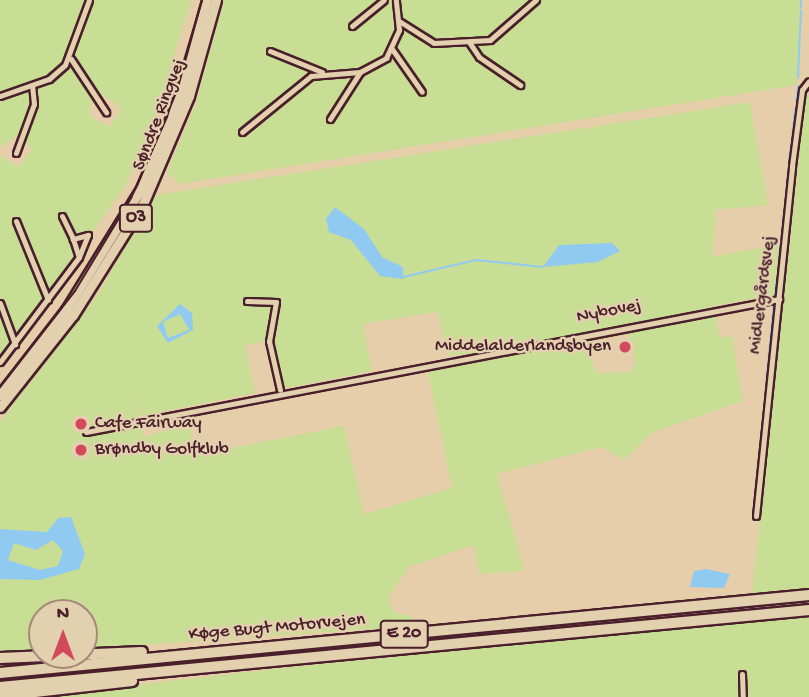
<!DOCTYPE html>
<html>
<head>
<meta charset="utf-8">
<style>
  body { margin:0 }
  #map { position:relative; width:809px; height:697px; overflow:hidden; background:#e7ceaa; font-family:"Gochi Hand",sans-serif }
  div>[style] { position:absolute }
  .green>* { inset:0; background:#c7de94 }
  .water>* { inset:0; background:#91caf0 }
  .stream>* { height:2px; margin:-1px; padding:0 1px; transform-origin:1px; border-radius:1px; background:#91caf0 }
  .roads { filter:drop-shadow(2px 0 #4a1f2b) drop-shadow(-2px 0 #4a1f2b) drop-shadow(0 2px #4a1f2b) drop-shadow(0 -2px #4a1f2b) }
  .minor>* { height:5px; margin:-2.5px; padding:0 2.5px; transform-origin:2.5px; border-radius:2.5px; background:#e3d0ae }
  .primary>* { height:9px; margin:-4.5px; padding:0 4.5px; transform-origin:4.5px; border-radius:4.5px; background:#e3d0ae }
  .motorway>* { height:10px; margin:-5px; padding:0 5px; transform-origin:5px; border-radius:5px; background:#e3d0ae }
  .tram>* { height:2px; margin:-1px; padding:0 1px; transform-origin:1px; border-radius:1px; background:#4a1f2b }
  .dots>* { width:19px; height:19px; translate:-50% -50%; box-sizing:border-box; border:4px solid #e3d0ae; border-radius:50% }
  span { translate:-50% -50%; white-space:nowrap; text-align:center; line-height:1.15; -webkit-text-stroke:5px #e3d0ae; paint-order:stroke }
  .shield-label span { padding:2px 5px; background:#e3d0ae; border:2px solid; border-radius:5px; -webkit-text-stroke-width:0 }
  .shield-label { font-size:18px; color:#4a1f2b; font-weight:700 }
  .street-label { font-size:19px; color:#4a1f2b }
  .poi-label { font-size:19px; color:#4a1f2b }
  .right { translate:-100% -50%; text-align:right }
  .left { translate:0 -50%; text-align:left }
  .north { position:absolute; left:28px; top:599px; width:70px; height:70px; box-sizing:border-box; background:#e3d0ae; border:2px solid #a6897a; border-radius:50%; rotate:0deg; font-size:19px; font-weight:700; line-height:28px; text-align:center; color:#4a1f2b }
  .north::after { content:''; display:block; margin:auto; width:24px; height:32px; background:#d1495b; clip-path:polygon(50% 0,100% 100%,50% 72%,0 100%) }
</style>
</head>
<body>
<div id="map">
  <div class="green">
    <div style="clip-path:polygon(evenodd,0 0,191px 0,151px 131px,125px 186px,0 366px,0 155px,18px 167px,32px 149px,17px 135px,0 148px,0 0,103px 95px,122px 108px,110px 127px,90px 116px,92px 104px,103px 95px)"></div>
    <div style="clip-path:polygon(224px 0,801px 0,797px 85px,179px 184px,167px 172px,196px 103px)"></div>
    <div style="clip-path:polygon(809px 95px,809px 589px,752px 594px,805px 98px)"></div>
    <div style="clip-path:polygon(evenodd,750px 102px,768px 205px,716px 210px,713px 256px,779px 245px,774px 295px,713px 306px,720px 338px,732px 336px,743px 401px,653px 432px,624px 460px,601px 447px,497px 474px,525px 571px,479px 574px,474px 545px,409px 567px,388px 597px,394px 612px,413px 617px,413px 626px,84px 649px,84px 613px,42px 613px,42px 651px,0 651px,0 422px,96px 297px,156px 195px,750px 102px,437px 312px,449px 356px,519px 347px,427px 367px,452px 488px,364px 514px,344px 426px,195px 455px,189px 424px,144px 437px,135px 394px,141px 416px,255px 393px,245px 345px,274px 340px,282px 389px,372px 371px,363px 324px,437px 312px,750px 102px,627px 334px,636px 362px,630px 372px,596px 373px,587px 342px,627px 334px)"></div>
    <div style="clip-path:polygon(809px 616px,809px 697px,34px 697px,282px 668px)"></div>
  </div>
  <div class="water">
    <div style="clip-path:polygon(335px 207px,364px 229px,382px 257px,403px 267px,403px 279px,380px 276px,351px 240px,329px 232px,326px 219px)"></div>
    <div style="clip-path:polygon(612px 243px,620px 251px,598px 262px,543px 267px,559px 245px)"></div>
    <div style="clip-path:polygon(evenodd,180px 304px,192px 313px,193px 330px,168px 343px,157px 326px,180px 304px,180px 314px,189px 330px,168px 338px,163px 322px,180px 314px)"></div>
    <div style="clip-path:polygon(evenodd,71px 517px,85px 554px,79px 569px,40px 580px,0 579px,0 529px,47px 532px,58px 518px,71px 517px,53px 540px,63px 551px,58px 566px,40px 570px,8px 560px,14px 543px,36px 550px,53px 540px)"></div>
    <div style="clip-path:polygon(706px 569px,730px 574px,724px 588px,690px 587px,694px 571px)"></div>
  </div>
  <div class="stream">
    <div style="left:801px;top:7px;width:7px;rotate:-90deg"></div>
    <div style="left:798px;top:78px;width:68px;rotate:-87.5deg"></div>
    <div style="left:805px;top:93px;width:6px;rotate:-51deg"></div>
    <div style="left:796px;top:101px;width:15px;rotate:-82deg"></div>
    <div style="left:792px;top:139px;width:30px;rotate:-84deg"></div>
    <div style="left:789px;top:162px;width:17px;rotate:-83deg"></div>
    <div style="left:785px;top:205px;width:34px;rotate:-85deg"></div>
    <div style="left:783px;top:225px;width:15px;rotate:-86deg"></div>
    <div style="left:779px;top:258px;width:27px;rotate:-84deg"></div>
    <div style="left:403px;top:277px;width:75px;rotate:-13.1deg"></div>
    <div style="left:476px;top:260px;width:67px;rotate:6deg"></div>
    <div style="left:776px;top:285px;width:6px;rotate:-81deg"></div>
    <div style="left:775px;top:295px;width:8px;rotate:-83deg"></div>
    <div style="left:765px;top:395px;width:91px;rotate:-84.4deg"></div>
  </div>
  <div class="roads">
    <div class="minor">
      <div style="left:399px;top:21px;width:41px;rotate:32.2deg"></div>
      <div style="left:434px;top:43px;width:56px;rotate:-3.1deg"></div>
      <div style="left:490px;top:40px;width:61px;rotate:-41deg"></div>
      <div style="left:352px;top:26px;width:41px;rotate:-39.1deg"></div>
      <div style="left:469px;top:42px;width:18px;rotate:56deg"></div>
      <div style="left:479px;top:57px;width:50px;rotate:34.3deg"></div>
      <div style="left:392px;top:49px;width:52px;rotate:55.1deg"></div>
      <div style="left:270px;top:51px;width:56px;rotate:22deg"></div>
      <div style="left:71px;top:59px;width:64px;rotate:56.6deg"></div>
      <div style="left:0;top:96px;width:52px;rotate:-19.1deg"></div>
      <div style="left:49px;top:79px;width:21px;rotate:-41deg"></div>
      <div style="left:65px;top:65px;width:69px;rotate:-69.7deg"></div>
      <div style="left:330px;top:119px;width:56px;rotate:-57.4deg"></div>
      <div style="left:242px;top:132px;width:89px;rotate:-39.1deg"></div>
      <div style="left:311px;top:76px;width:49px;rotate:-4.7deg"></div>
      <div style="left:360px;top:72px;width:30px;rotate:-28deg"></div>
      <div style="left:386px;top:58px;width:31px;rotate:-65deg"></div>
      <div style="left:399px;top:30px;width:30px;rotate:-96deg"></div>
      <div style="left:16px;top:153px;width:52px;rotate:-69.8deg"></div>
      <div style="left:34px;top:104px;width:18px;rotate:-96deg"></div>
      <div style="left:62px;top:216px;width:25px;rotate:64deg"></div>
      <div style="left:16px;top:221px;width:85px;rotate:67.9deg"></div>
      <div style="left:247px;top:301px;width:29px;rotate:2deg"></div>
      <div style="left:276px;top:302px;width:40px;rotate:100deg"></div>
      <div style="left:269px;top:341px;width:50px;rotate:77.3deg"></div>
      <div style="left:0;top:303px;width:44px;rotate:69.9deg"></div>
      <div style="left:0;top:362px;width:131px;rotate:-53deg"></div>
      <div style="left:79px;top:257px;width:24px;rotate:-68deg"></div>
      <div style="left:88px;top:235px;width:16px;rotate:165deg"></div>
      <div style="left:73px;top:239px;width:19px;rotate:72deg"></div>
      <div style="left:86px;top:432px;width:706px;rotate:-10.86deg"></div>
      <div style="left:756px;top:516px;width:352px;rotate:-84.1deg"></div>
      <div style="left:792px;top:166px;width:77px;rotate:-82.5deg"></div>
      <div style="left:802px;top:90px;width:11px;rotate:-52deg"></div>
      <div style="left:742px;top:674px;width:23px;rotate:88deg"></div>
    </div>
    <div class="primary">
      <div style="left:0;top:395px;width:108px;rotate:-52.2deg"></div>
      <div style="left:66px;top:310px;width:142px;rotate:-58.2deg"></div>
      <div style="left:141px;top:189px;width:106px;rotate:-67.3deg"></div>
      <div style="left:182px;top:91px;width:94px;rotate:-74.6deg"></div>
      <div style="left:0;top:407px;width:117px;rotate:-51.6deg"></div>
      <div style="left:73px;top:315px;width:131px;rotate:-57.8deg"></div>
      <div style="left:143px;top:204px;width:117px;rotate:-66.9deg"></div>
      <div style="left:189px;top:96px;width:100px;rotate:-74.3deg"></div>
    </div>
    <div class="motorway">
      <div style="left:0;top:658px;width:142px;rotate:-2.4deg"></div>
      <div style="left:0;top:673px;width:813px;rotate:-5.51deg"></div>
      <div style="left:0;top:687px;width:813px;rotate:-5.44deg"></div>
      <div style="left:0;top:696px;width:133px;rotate:-6.5deg"></div>
    </div>
  </div>
  <div class="tram">
    <div style="left:0;top:387px;width:122px;rotate:-52deg"></div>
    <div style="left:75px;top:291px;width:109px;rotate:-58.9deg"></div>
    <div style="left:131px;top:198px;width:89px;rotate:-66deg"></div>
    <div style="left:167px;top:117px;width:122px;rotate:-73.3deg"></div>
  </div>
  <div class="dots">
    <div style="left:625px;top:347px;background:#d1495b"></div>
    <div style="left:81px;top:424px;background:#d1495b"></div>
    <div style="left:81px;top:450px;background:#d1495b"></div>
  </div>
  <div class="shield-label">
    <span style="left:136px;top:218px">O3</span>
    <span style="left:404px;top:634px">E 20</span>
  </div>
  <div class="street-label">
    <span style="left:160px;top:115px;rotate:-69deg">Søndre Ringvej</span>
    <span style="left:763px;top:295px;rotate:-83deg">Midlergårdsvej</span>
    <span style="left:609px;top:312px;rotate:-11deg">Nybovej</span>
    <span style="left:277px;top:628px;rotate:-5deg">Køge Bugt Motorvejen</span>
  </div>
  <div class="poi-label">
    <span class="right" style="left:611px;top:347px">Middelalderlandsbyen</span>
    <span class="left" style="left:95px;top:424px">Cafe Fairway</span>
    <span class="left" style="left:95px;top:450px">Brøndby Golfklub</span>
  </div>
  <div class="north">N</div>
</div>
</body>
</html>
